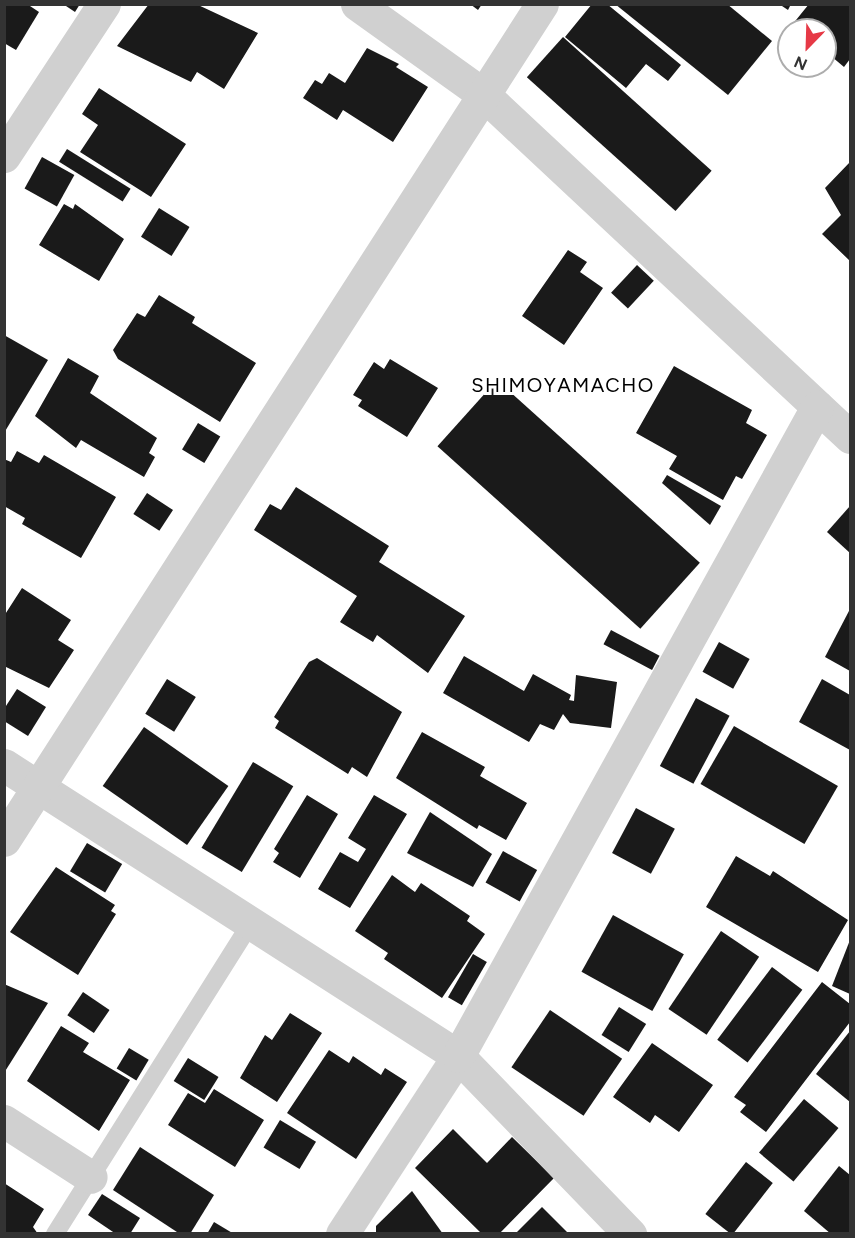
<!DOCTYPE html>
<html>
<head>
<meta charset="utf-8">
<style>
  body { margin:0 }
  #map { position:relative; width:855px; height:1238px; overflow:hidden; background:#fff; font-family:Figtree,sans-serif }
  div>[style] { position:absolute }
  .building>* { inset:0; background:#1a1a1a; transform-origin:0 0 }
  .service>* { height:18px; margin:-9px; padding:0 9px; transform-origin:9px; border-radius:9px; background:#d0d0d0 }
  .minor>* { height:33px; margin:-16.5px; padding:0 16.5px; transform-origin:16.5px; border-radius:16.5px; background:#d0d0d0 }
  .tertiary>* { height:33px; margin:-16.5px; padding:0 16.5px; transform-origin:16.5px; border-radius:16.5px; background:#d0d0d0 }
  span { translate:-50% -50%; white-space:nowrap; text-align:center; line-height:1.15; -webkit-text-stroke:6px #fff; paint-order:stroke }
  .quarter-label { font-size:20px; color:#000; letter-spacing:1.5px }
  .frame { position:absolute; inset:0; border:6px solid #333; pointer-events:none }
  .north { position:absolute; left:777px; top:18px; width:60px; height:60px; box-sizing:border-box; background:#fff; border:2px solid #adadad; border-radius:50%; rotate:203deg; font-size:16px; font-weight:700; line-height:24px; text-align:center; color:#333 }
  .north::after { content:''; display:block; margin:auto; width:21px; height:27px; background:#e63946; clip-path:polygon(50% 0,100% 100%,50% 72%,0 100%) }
</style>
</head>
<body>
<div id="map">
  <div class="building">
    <div style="clip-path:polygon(4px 4px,27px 4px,39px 12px,16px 50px,4px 43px)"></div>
    <div style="clip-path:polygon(63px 4px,80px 4px,75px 12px)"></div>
    <div style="clip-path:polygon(149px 4px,196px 4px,258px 33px,224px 89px,197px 72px,191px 82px,117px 46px)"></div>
    <div style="clip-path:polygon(470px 4px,482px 4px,478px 10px)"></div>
    <div style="clip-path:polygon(592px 4px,607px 4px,681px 65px,668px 81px,646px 64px,626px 88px,565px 37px)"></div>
    <div style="clip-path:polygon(615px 4px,727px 4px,772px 41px,728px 95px)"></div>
    <div style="clip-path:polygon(779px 4px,791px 4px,788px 10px)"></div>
    <div style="clip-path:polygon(809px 4px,850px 4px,850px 59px,844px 67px,825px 51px,825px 30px,792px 25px)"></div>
    <div style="left:563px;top:37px;width:200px;height:54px;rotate:42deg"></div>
    <div style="clip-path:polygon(367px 48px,399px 64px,396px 67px,428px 87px,393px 142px,343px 110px,337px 120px,303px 98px,315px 80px,322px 84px,329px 73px,345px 83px)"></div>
    <div style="clip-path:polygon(99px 88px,186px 144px,151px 197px,80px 152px,98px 125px,82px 114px)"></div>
    <div style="left:67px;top:149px;width:75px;height:15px;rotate:32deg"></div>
    <div style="left:42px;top:157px;width:37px;height:36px;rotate:29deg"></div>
    <div style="clip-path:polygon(850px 162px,850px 261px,822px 234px,841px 215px,825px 188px)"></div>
    <div style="clip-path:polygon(64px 204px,73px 209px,75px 204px,124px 239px,99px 281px,39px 245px)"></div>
    <div style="left:159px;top:208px;width:36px;height:34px;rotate:32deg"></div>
    <div style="clip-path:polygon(568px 250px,587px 262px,580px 272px,603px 288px,564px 345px,522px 316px)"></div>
    <div style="left:637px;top:265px;width:23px;height:38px;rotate:43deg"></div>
    <div style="clip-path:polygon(159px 295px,195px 317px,192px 323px,256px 363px,220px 422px,118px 359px,113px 350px,137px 313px,145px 317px)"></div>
    <div style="clip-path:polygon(4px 335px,48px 360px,4px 433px)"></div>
    <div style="clip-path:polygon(68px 358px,99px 376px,90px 393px,157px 438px,149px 453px,155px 457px,144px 477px,81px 440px,76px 448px,35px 416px)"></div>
    <div style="clip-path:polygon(390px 359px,438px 388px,407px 437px,358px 406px,362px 400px,353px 395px,374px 362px,384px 369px)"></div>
    <div style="clip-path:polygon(674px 366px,752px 410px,746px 423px,767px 435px,742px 479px,736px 476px,723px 500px,669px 469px,677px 456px,636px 433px)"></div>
    <div style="left:497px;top:380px;width:273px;height:89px;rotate:42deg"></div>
    <div style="left:198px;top:423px;width:26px;height:31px;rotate:31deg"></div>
    <div style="clip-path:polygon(17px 451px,39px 463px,44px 455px,116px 497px,81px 558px,22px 524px,25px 518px,4px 506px,4px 459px,11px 462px)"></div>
    <div style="clip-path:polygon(667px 475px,721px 506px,710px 525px,662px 483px)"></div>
    <div style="clip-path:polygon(296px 487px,389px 546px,379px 562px,465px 616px,428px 673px,377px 635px,373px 642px,340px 622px,357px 596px,254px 530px,270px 504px,281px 510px)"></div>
    <div style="left:147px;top:493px;width:31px;height:25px;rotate:33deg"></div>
    <div style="clip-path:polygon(850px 506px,850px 553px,827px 532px)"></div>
    <div style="clip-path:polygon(22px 588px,71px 620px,58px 640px,74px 650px,49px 688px,4px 666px,4px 616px)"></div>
    <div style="clip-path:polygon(850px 609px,850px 671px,825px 657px)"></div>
    <div style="left:611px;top:630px;width:55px;height:16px;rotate:28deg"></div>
    <div style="left:719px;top:642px;width:35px;height:34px;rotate:29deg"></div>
    <div style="clip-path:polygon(464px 656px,524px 691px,533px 674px,571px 695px,569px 700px,574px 701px,576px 675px,617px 682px,611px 728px,570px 723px,563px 714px,554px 730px,540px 724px,529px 742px,443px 693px)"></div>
    <div style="clip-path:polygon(317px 658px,402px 712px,367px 777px,352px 767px,348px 774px,275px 728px,279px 721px,274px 717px,309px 662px)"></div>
    <div style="left:167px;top:679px;width:34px;height:41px;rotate:32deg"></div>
    <div style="clip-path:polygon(822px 679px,850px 695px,850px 750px,799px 722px)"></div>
    <div style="clip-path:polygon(17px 689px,46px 707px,28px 736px,4px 721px,4px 709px)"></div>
    <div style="left:696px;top:698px;width:38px;height:77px;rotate:28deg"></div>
    <div style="left:734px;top:726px;width:120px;height:67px;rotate:30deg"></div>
    <div style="left:144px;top:727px;width:103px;height:72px;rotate:35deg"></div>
    <div style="clip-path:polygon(422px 732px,485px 767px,480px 776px,527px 803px,506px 840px,479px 825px,477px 829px,396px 778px)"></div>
    <div style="left:253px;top:762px;width:47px;height:100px;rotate:31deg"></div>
    <div style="clip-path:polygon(307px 795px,338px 814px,300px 878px,273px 862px,279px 853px,274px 849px)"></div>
    <div style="clip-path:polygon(374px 795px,407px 814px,350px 908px,318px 889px,340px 852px,358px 862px,366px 849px,348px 838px)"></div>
    <div style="left:636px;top:808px;width:44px;height:51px;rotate:28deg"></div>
    <div style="clip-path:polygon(430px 812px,492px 854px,473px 887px,407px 853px)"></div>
    <div style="left:87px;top:843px;width:41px;height:33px;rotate:31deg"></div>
    <div style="left:503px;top:851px;width:39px;height:36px;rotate:29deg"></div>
    <div style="clip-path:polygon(736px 856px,770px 876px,773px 871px,848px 920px,818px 972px,706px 907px)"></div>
    <div style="clip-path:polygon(56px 867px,115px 905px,111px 911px,116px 914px,78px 975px,10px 932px)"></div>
    <div style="clip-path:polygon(392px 875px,415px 892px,421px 883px,470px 916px,467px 921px,485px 934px,442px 998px,384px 959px,388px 953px,355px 931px)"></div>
    <div style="left:613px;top:915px;width:81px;height:65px;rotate:29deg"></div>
    <div style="left:721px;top:931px;width:46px;height:94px;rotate:34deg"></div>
    <div style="clip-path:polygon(850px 940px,850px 994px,832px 986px)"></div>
    <div style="left:473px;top:954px;width:16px;height:50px;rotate:30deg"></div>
    <div style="left:772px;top:967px;width:38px;height:91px;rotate:37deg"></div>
    <div style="clip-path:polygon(822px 982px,850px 1004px,850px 1022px,766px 1132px,740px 1112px,746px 1105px,734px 1097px)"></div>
    <div style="clip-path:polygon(4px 984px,48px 1003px,4px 1073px)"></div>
    <div style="left:83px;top:992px;width:32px;height:28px;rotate:34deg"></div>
    <div style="left:619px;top:1007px;width:32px;height:33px;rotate:32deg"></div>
    <div style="left:550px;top:1010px;width:87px;height:69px;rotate:34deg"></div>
    <div style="clip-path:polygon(290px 1013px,322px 1033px,277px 1102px,240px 1078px,265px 1035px,272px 1040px)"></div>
    <div style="clip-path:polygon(61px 1026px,89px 1043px,83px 1052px,130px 1080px,99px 1131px,27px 1081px)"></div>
    <div style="clip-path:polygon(850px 1031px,850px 1102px,816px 1074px)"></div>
    <div style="clip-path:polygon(652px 1043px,713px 1085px,679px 1132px,655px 1115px,650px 1123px,613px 1097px)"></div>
    <div style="left:129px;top:1048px;width:23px;height:24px;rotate:31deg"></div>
    <div style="clip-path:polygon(329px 1050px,349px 1063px,353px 1056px,381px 1075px,385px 1068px,407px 1082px,356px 1159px,287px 1113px)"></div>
    <div style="left:188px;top:1058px;width:36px;height:27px;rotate:32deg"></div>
    <div style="clip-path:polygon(214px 1089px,264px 1120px,235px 1167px,168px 1125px,188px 1093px,205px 1103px)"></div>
    <div style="left:804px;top:1099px;width:45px;height:70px;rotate:40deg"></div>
    <div style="left:280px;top:1120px;width:42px;height:32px;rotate:31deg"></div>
    <div style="clip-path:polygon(453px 1129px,487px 1163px,512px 1137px,554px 1178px,499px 1234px,482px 1234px,415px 1168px)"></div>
    <div style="clip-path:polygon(140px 1147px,214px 1195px,190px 1234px,180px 1234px,113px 1190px)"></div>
    <div style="left:746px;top:1162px;width:34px;height:66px;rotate:38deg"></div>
    <div style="clip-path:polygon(839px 1166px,850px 1175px,850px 1234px,831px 1234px,804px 1211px)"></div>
    <div style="clip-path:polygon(4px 1183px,44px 1209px,33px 1227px,38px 1234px,4px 1234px)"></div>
    <div style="clip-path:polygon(412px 1191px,443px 1234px,376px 1234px,376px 1226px)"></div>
    <div style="clip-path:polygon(102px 1194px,140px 1218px,130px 1234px,116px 1234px,88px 1215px)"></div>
    <div style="clip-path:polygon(542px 1207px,569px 1234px,515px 1234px)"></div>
    <div style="clip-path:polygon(214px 1222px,234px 1234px,207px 1234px)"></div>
  </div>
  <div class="service">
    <div style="left:55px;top:1234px;width:366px;rotate:-57.8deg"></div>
  </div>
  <div class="minor">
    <div style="left:357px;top:4px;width:156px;rotate:35.6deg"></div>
    <div style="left:484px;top:95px;width:501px;rotate:43.06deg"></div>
    <div style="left:4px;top:156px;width:182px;rotate:-56.7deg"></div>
    <div style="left:4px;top:765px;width:539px;rotate:32.66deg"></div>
    <div style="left:458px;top:1056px;width:248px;rotate:46deg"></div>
    <div style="left:4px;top:1121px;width:103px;rotate:32.8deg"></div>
    <div style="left:342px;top:1234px;width:212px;rotate:-56.9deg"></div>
    <div style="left:458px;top:1056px;width:742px;rotate:-61.05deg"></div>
  </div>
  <div class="tertiary">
    <div style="left:4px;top:840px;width:994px;rotate:-57.24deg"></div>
  </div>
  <div class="quarter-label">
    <span style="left:563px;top:385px">SHIMOYAMACHO</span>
  </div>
  <div class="frame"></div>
  <div class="north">N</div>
</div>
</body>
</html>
